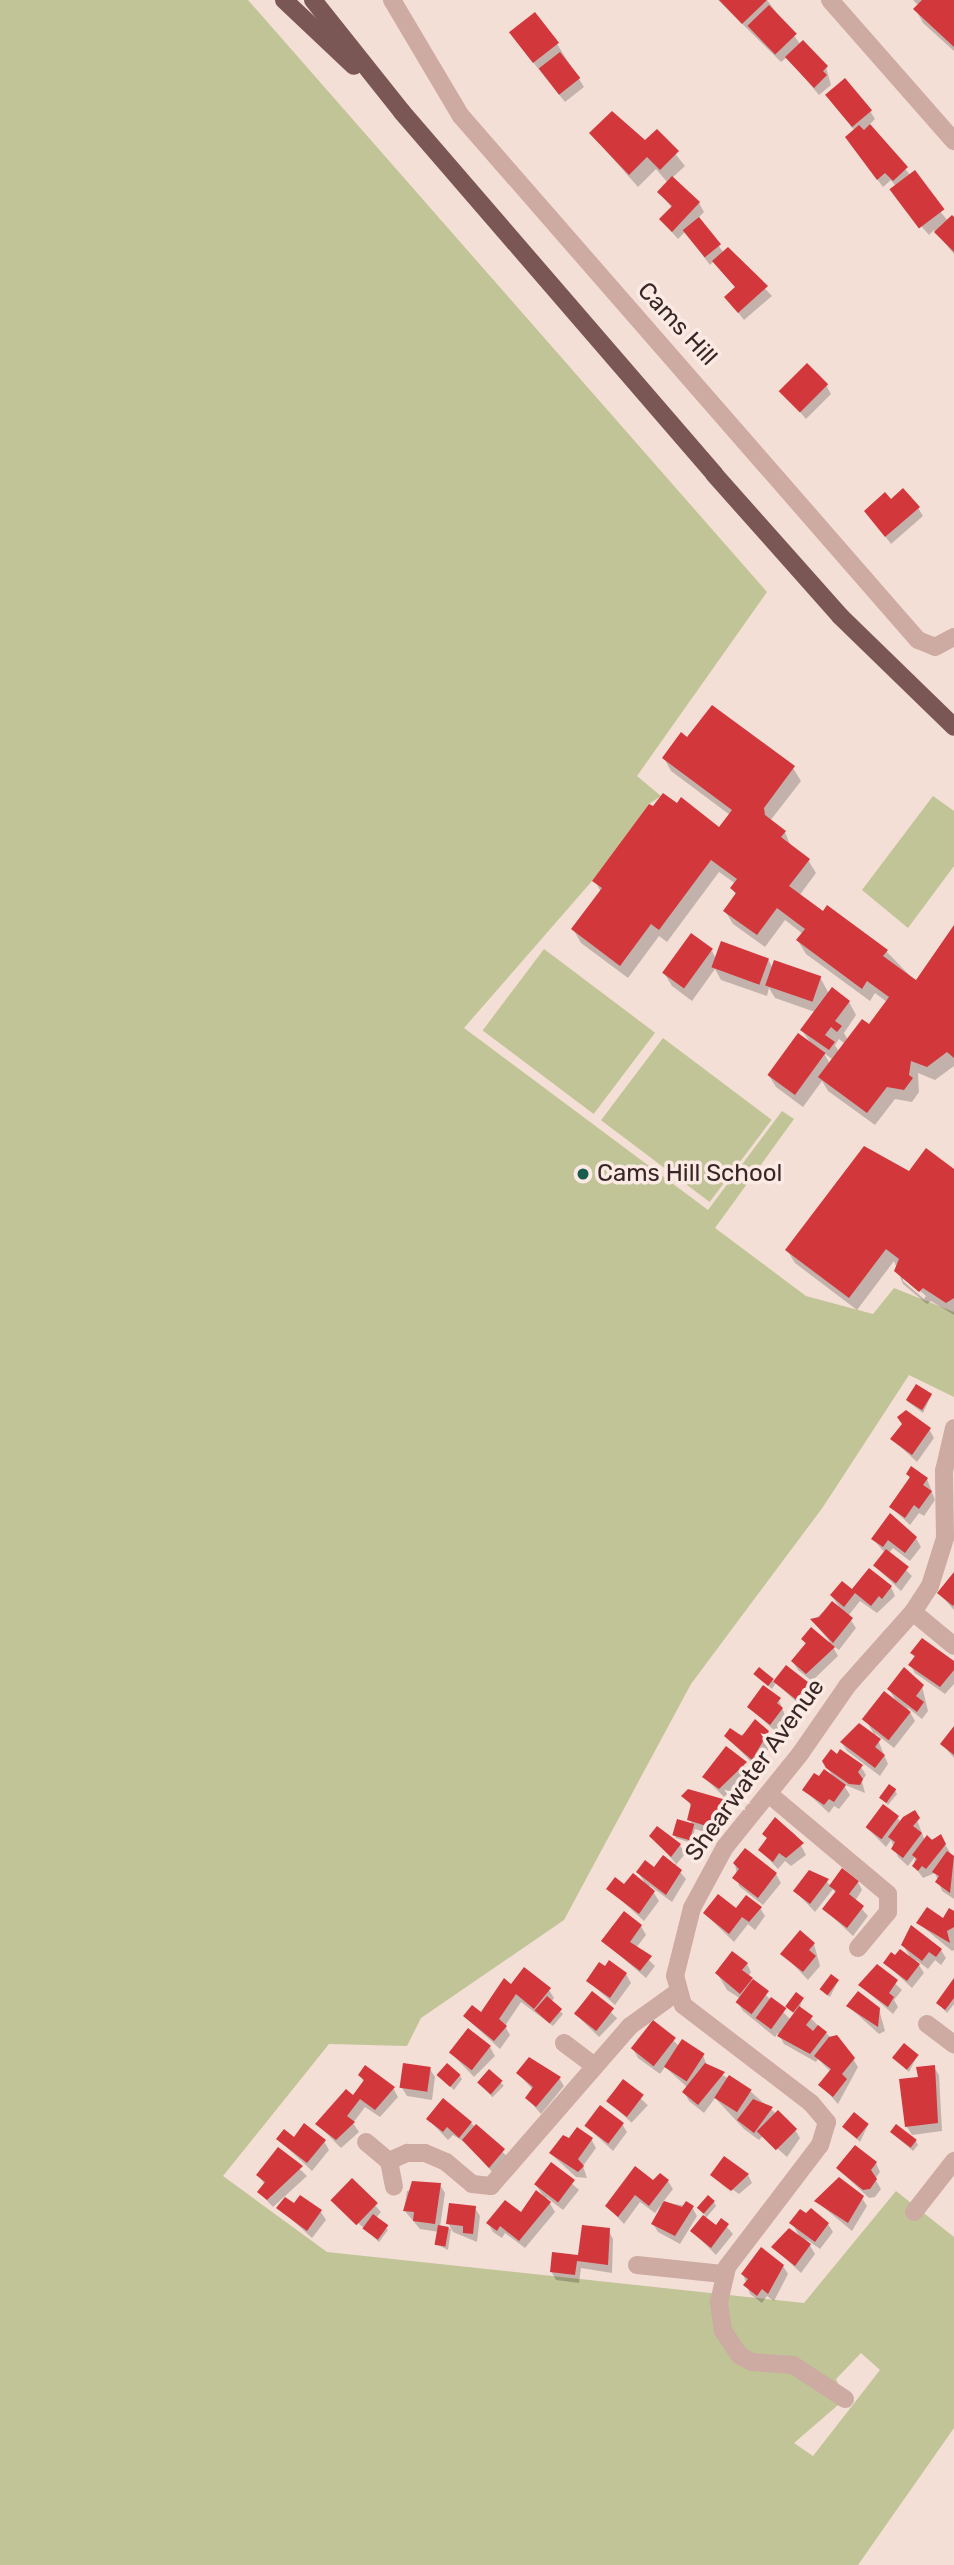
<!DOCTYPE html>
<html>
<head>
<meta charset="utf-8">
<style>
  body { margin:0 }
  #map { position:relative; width:954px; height:2565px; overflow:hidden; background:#f4dfd7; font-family:Rubik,sans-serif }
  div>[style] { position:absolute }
  .green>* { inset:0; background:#c1c496; transform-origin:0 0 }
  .shadow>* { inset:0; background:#0003; transform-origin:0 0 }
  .building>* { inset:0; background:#d2373c; transform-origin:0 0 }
  .minor>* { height:18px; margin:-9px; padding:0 9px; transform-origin:9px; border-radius:9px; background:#cdaaa2 }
  .major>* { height:18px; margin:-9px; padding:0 9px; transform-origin:9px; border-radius:9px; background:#7a5755 }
  .dots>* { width:19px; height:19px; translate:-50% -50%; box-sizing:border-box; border:4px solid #fbeae4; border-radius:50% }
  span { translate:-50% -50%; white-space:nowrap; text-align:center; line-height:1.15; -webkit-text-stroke:7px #fbeae4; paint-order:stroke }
  .street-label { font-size:24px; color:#372625 }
  .poi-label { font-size:24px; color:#372625 }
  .left { translate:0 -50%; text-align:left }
</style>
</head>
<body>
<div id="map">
  <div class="green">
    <div style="clip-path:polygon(evenodd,0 0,248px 0,767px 592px,637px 776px,661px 796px,649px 804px,592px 881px,464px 1028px,708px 1210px,782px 1111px,794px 1119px,715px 1228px,806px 1296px,873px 1314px,894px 1288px,954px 1312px,954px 1397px,909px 1375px,823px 1507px,691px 1684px,564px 1920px,421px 2018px,407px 2046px,329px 2044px,223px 2176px,327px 2252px,804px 2303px,896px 2191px,954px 2237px,954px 2428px,858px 2565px,0 2565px,0 0,861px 2353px,880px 2370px,813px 2456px,794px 2443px,845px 2399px,836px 2379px,861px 2353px)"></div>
    <div style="clip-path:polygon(933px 796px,954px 811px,954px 866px,908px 928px,862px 890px)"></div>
    <div style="left:544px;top:949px;width:139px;height:102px;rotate:37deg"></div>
    <div style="left:663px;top:1038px;width:136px;height:103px;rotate:37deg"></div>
  </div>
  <div class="shadow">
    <div style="clip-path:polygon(718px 0,767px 0,801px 45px,826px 67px,831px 85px,819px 95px,787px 57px,781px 62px)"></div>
    <div style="clip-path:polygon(913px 0,954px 0,954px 51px,923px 23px,916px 10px,919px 6px)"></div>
    <div style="clip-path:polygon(516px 41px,557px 44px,584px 87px,565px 102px)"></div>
    <div style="clip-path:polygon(832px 103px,870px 111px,875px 119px,869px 125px,948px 221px,954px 219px,954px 254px,934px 230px,929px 235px,898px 200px,893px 191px,897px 188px,891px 180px,883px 187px,852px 146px,855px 131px)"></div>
    <div style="clip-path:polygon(657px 131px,685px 166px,672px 178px,699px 203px,704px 212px,698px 218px,724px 253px,728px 249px,772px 296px,744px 320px,726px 297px,736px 288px,714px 261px,710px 265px,685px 232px,678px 239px,661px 220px,672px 208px,659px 192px,668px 183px,656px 169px,638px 187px,591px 134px,645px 143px)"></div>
    <div style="clip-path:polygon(826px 385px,831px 394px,806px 419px,782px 391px)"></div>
    <div style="clip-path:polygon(890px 501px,918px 508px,923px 516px,891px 544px,866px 511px)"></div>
    <div style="clip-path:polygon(evenodd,688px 740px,793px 768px,801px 781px,770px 821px,785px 832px,791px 847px,808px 860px,816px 873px,799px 896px,886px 951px,916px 982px,954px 928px,954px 1066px,935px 1080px,918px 1073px,919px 1092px,912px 1102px,895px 1099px,875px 1125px,828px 1091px,822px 1081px,803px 1107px,776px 1087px,768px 1074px,811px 1044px,802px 1030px,815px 1012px,775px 998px,769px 988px,767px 996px,721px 980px,715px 969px,692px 1001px,672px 986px,664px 973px,712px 951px,716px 959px,768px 959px,773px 969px,820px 977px,829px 994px,849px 1002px,856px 1015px,844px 1033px,848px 1040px,869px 1026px,887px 1002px,875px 993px,870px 1001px,806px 954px,798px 941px,803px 934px,785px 920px,765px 947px,733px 924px,725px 911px,736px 895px,732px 888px,736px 884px,719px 872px,667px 942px,659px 936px,628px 978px,581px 943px,573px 929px,601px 892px,595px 881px,720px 830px,730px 815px,671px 771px,664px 758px,688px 740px,839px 1039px,845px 1044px,839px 1052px,835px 1045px,839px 1039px,688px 740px,824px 1053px,833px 1060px,830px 1064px,824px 1053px)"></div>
    <div style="clip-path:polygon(evenodd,954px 1172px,954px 1315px,931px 1301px,927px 1304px,903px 1284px,894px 1261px,857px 1310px,795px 1263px,787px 1250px,909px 1174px,954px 1172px,903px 1276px,926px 1296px,924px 1299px,903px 1281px,903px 1276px)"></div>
    <div style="clip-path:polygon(931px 1396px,923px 1413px,907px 1401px)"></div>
    <div style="clip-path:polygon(929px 1429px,934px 1438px,917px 1462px,893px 1440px)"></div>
    <div style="clip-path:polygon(908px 1474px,927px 1479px,935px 1500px,924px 1516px,919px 1513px,910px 1525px,891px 1507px,910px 1479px)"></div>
    <div style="clip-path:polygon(916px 1538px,921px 1547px,910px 1561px,893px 1548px,889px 1553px,912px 1576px,901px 1591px,875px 1566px,885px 1553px,873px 1539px)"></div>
    <div style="clip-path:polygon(954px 1575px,954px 1610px,939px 1593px)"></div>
    <div style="clip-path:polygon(891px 1587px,895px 1596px,877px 1613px,860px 1601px,848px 1616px,856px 1628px,839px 1650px,832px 1645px,838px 1656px,812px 1681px,798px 1670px,793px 1662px,806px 1645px,803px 1640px,830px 1642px,813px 1621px,832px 1604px,841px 1610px,832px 1596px)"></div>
    <div style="clip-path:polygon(912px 1653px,954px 1664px,954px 1684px,945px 1694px,915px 1673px,910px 1665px,915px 1658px)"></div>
    <div style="clip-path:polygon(787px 1667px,813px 1692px,802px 1707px,776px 1683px,772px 1689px,756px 1675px,759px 1670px,775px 1683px)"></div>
    <div style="clip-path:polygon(922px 1686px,928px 1711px,922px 1719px,907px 1707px,915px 1721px,894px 1748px,875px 1733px,888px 1764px,880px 1776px,847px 1751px,842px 1743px,877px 1739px,867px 1722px,897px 1703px,889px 1689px)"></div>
    <div style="clip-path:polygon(779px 1700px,786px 1718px,776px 1732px,749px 1707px)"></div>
    <div style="clip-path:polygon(954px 1729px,954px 1758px,942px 1744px)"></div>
    <div style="clip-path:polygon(768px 1732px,773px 1741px,757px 1768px,726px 1736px)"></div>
    <div style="clip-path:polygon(726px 1749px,751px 1772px,724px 1797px,704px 1777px)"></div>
    <div style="clip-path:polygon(824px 1761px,861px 1767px,866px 1775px,862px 1781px,865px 1793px,843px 1784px,850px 1795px,839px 1809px,834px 1806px,829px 1813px,804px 1790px,820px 1779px,834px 1779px)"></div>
    <div style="clip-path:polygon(895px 1790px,897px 1794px,888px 1805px,881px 1798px)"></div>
    <div style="clip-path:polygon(685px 1794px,722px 1801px,727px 1809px,718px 1836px,695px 1829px,691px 1843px,676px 1838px,674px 1835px,691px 1825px,692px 1809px)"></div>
    <div style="clip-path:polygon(914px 1812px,925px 1841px,940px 1837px,954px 1858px,954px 1899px,942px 1891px,935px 1873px,923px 1878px,914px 1866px,915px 1857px,908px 1866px,898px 1857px,891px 1840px,886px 1847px,867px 1828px,897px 1817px,901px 1823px)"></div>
    <div style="clip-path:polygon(776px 1820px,795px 1834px,806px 1855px,791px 1866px,785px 1861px,778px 1869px,760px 1850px)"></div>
    <div style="clip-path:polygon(652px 1836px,680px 1845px,685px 1854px,675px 1866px,686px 1879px,672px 1902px,649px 1885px,659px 1901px,644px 1921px,609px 1889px,647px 1887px,638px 1872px,676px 1864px)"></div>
    <div style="clip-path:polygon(735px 1864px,776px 1874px,781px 1883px,763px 1905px,739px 1886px)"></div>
    <div style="clip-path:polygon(820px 1875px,831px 1886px,858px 1882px,862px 1890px,855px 1901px,868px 1916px,853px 1936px,824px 1909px,836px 1894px,833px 1889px,815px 1912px,795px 1891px)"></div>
    <div style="clip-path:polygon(760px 1908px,765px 1916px,755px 1930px,748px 1924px,734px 1942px,705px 1914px)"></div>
    <div style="clip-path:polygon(954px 1913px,954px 1950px,952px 1951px,918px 1923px,943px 1920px)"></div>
    <div style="clip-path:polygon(641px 1926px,646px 1935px,636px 1948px,655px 1966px,646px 1978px,603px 1941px)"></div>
    <div style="clip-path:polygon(814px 1944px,820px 1966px,808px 1980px,783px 1954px)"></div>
    <div style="clip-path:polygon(903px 1945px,941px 1950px,946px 1958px,941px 1965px,935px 1960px,928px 1969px,916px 1960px,924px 1973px,912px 1988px,885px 1963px,912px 1960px)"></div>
    <div style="clip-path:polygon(747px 1964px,751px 1972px,748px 1977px,791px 2020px,795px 2014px,787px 2007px,802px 1999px,800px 2008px,853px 2059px,858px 2067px,838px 2104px,821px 2085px,831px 2072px,818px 2059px,816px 2062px,784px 2044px,778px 2033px,775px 2037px,743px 2011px,738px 2003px,741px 1999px,727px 1990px,717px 1973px)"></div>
    <div style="clip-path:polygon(877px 1966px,902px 1990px,894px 2000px,898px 2007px,893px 2014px,860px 1985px)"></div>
    <div style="clip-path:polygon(626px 1974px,631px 1983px,615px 2005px,588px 1981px)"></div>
    <div style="clip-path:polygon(838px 1981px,830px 1997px,824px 1993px,822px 1989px)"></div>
    <div style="clip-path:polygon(954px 1981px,954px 2004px,947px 2013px,938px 2003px)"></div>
    <div style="clip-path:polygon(511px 1986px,549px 1990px,554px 1998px,551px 2002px,563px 2014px,553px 2026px,521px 2002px,505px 2026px,510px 2035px,500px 2049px,465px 2017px,481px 2014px)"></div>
    <div style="left:592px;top:1994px;width:35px;height:26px;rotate:44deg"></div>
    <div style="clip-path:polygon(848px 2006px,879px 2009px,885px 2031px,879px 2034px)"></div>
    <div style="clip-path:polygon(654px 2022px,679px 2046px,703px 2055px,707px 2066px,750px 2091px,795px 2130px,800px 2138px,787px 2157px,763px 2136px,759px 2140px,744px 2129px,715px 2098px,704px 2113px,689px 2101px,684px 2092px,688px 2088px,665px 2067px,660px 2074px,638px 2058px,633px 2049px)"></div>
    <div style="clip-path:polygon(490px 2047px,495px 2056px,474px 2077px,451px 2053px)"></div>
    <div style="clip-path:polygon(917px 2056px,909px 2072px,894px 2058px)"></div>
    <div style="clip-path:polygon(934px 2067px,939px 2075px,942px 2131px,912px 2135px,907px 2127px,919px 2079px)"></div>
    <div style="clip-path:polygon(430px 2069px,435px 2077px,432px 2100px,407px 2096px,402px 2088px)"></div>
    <div style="left:489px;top:2071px;width:21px;height:16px;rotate:45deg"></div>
    <div style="clip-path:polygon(518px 2073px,559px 2078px,564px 2086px,541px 2114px,527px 2098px,533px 2090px)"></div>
    <div style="clip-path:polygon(360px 2075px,393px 2088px,398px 2097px,380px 2117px,365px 2107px,353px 2123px,359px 2132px,341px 2148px,317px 2124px,354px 2097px,364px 2083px)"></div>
    <div style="clip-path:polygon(439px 2076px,460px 2076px,462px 2079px,454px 2090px)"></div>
    <div style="left:623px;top:2082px;width:34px;height:24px;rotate:43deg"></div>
    <div style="clip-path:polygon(428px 2119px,471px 2123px,509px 2158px,495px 2175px,466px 2143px,453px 2135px,448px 2140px)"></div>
    <div style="clip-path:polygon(622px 2124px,627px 2132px,613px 2151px,586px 2126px)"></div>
    <div style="clip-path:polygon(868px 2125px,860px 2142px,844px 2127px)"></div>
    <div style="clip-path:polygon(892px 2133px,916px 2141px,918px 2145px,913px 2151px)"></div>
    <div style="clip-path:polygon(278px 2139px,324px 2141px,329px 2150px,312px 2171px)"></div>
    <div style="clip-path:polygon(591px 2139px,596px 2148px,583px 2166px,587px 2178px,576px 2177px,551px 2154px,569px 2141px)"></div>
    <div style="clip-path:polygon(279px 2149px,307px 2176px,273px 2207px,259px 2192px,265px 2185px,258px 2175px)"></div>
    <div style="clip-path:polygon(876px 2163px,880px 2172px,875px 2179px,881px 2189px,875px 2197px,869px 2198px,838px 2169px)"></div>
    <div style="clip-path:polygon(552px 2165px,579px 2190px,563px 2210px,546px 2197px,555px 2212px,525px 2248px,505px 2233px,502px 2238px,493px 2232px,488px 2223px,522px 2215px,545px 2199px,536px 2185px)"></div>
    <div style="clip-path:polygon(712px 2175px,748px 2175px,752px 2183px,739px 2194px,716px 2178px,736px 2198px)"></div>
    <div style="clip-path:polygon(353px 2180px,381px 2212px,376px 2218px,388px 2230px,379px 2242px,335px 2202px)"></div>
    <div style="clip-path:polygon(668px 2181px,673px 2189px,663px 2202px,692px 2207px,697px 2216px,680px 2244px,658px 2232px,653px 2224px,661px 2205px,655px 2213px,640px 2202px,624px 2224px,607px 2206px,654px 2183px)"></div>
    <div style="clip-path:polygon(440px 2185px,445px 2193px,440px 2227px,451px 2229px,448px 2250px,438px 2245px,439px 2232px,420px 2229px,404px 2210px,407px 2191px)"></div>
    <div style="clip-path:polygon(862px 2198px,867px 2206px,852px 2231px,816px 2201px)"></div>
    <div style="clip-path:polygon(714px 2202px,716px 2206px,705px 2219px,716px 2227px,721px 2220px,733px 2234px,716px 2255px,692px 2231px,705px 2215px,699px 2208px)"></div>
    <div style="clip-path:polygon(294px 2206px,321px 2212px,326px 2220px,312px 2238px,279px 2208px)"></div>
    <div style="clip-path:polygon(475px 2208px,480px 2216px,477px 2242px,453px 2232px,448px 2223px)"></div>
    <div style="clip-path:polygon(792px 2223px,828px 2224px,833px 2232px,820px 2249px,806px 2239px,815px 2254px,801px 2273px,773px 2247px,801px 2239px)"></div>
    <div style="clip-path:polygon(608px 2230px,613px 2239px,612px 2273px,581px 2268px,579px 2283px,556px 2280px,551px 2271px,579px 2257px)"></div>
    <div style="clip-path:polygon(783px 2266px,788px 2274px,774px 2301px,767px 2296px,762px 2303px,750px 2294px,743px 2274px)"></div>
  </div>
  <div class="building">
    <div style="clip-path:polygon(719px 0,767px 0,742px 24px)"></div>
    <div style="clip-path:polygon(922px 0,954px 0,954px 47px,913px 9px)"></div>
    <div style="left:769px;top:5px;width:40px;height:30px;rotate:46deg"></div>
    <div style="left:535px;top:12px;width:39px;height:33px;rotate:52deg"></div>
    <div style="clip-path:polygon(803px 40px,828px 66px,823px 71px,827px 75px,814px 88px,785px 57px)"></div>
    <div style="left:560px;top:52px;width:33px;height:27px;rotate:52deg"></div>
    <div style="left:845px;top:78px;width:42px;height:26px;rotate:50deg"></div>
    <div style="clip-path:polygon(612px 111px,645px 140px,657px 129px,679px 151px,660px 170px,647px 157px,629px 175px,589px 133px)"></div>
    <div style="clip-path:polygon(870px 124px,908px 167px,893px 181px,885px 173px,877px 180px,845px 137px,859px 125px,864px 130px)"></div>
    <div style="left:915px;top:170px;width:49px;height:32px;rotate:53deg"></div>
    <div style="clip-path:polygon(672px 176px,700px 202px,672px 232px,659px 219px,672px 206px,657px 192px)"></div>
    <div style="clip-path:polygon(952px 215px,954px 217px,954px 252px,934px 232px)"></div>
    <div style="left:699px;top:217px;width:35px;height:21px;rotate:51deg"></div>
    <div style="clip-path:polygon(728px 247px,768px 286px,738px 313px,724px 297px,735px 287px,712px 261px)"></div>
    <div style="left:807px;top:363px;width:30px;height:40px;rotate:45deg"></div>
    <div style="clip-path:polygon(903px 488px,920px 507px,885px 537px,864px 511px,885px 492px,891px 499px)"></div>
    <div style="clip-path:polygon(712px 705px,795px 766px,764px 808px,765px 815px,786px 831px,781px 837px,810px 859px,789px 886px,823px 911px,827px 905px,888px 950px,883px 956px,916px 980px,954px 925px,954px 1058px,947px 1052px,927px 1067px,911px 1061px,909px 1075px,913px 1078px,904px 1090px,887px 1087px,867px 1113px,818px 1077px,862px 1019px,869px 1024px,889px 997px,867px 981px,862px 989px,796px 940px,805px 929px,777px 908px,757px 935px,723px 911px,736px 893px,730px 888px,737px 879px,711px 860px,659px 930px,651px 924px,620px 966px,571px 929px,602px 888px,592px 881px,649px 804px,653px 806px,663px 793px,677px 803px,681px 797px,719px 827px,732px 810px,662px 758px,681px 732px,687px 737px)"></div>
    <div style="left:691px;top:933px;width:27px;height:49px;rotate:36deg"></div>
    <div style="left:721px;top:941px;width:51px;height:28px;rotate:20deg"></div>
    <div style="left:774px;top:960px;width:50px;height:27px;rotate:19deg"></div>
    <div style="clip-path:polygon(832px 987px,850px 1001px,835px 1021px,842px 1026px,837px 1032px,831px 1027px,825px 1035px,835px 1042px,829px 1050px,800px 1030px)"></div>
    <div style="left:798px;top:1033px;width:34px;height:52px;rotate:36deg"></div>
    <div style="clip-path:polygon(864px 1146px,909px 1171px,926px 1148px,954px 1169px,954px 1298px,946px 1303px,923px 1288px,919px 1292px,894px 1271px,899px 1259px,886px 1249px,849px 1298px,785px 1250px)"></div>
    <div style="left:916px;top:1384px;width:19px;height:19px;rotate:32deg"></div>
    <div style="clip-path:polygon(906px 1410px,931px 1428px,912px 1455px,890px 1439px,902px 1424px,897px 1417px)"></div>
    <div style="clip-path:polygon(911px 1466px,928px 1478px,923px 1485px,932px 1491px,919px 1509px,914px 1505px,905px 1518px,889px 1507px,910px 1477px,906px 1474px)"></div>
    <div style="clip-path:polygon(890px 1513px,917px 1537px,905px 1553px,888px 1540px,883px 1547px,871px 1539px)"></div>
    <div style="left:886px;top:1549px;width:29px;height:21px;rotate:38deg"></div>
    <div style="clip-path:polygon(869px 1568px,892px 1586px,882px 1599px,879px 1596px,871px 1606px,855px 1593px,844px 1607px,830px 1595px,842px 1581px,852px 1589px)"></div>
    <div style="clip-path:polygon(954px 1572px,954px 1604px,953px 1606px,937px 1593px)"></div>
    <div style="clip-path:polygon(832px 1601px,853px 1618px,833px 1643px,810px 1619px,819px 1617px)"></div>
    <div style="clip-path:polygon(811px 1627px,835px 1647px,806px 1674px,791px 1661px,806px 1643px,801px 1639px)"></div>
    <div style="clip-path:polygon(922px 1638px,954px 1661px,954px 1670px,940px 1687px,908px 1665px,915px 1656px,910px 1653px)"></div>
    <div style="left:786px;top:1665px;width:29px;height:21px;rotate:38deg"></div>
    <div style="left:759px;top:1667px;width:19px;height:9px;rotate:39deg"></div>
    <div style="clip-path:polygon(904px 1667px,924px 1685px,916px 1696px,924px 1702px,917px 1712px,887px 1689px)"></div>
    <div style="clip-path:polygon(763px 1685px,781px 1698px,777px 1703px,783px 1708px,770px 1725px,747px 1707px)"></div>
    <div style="left:884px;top:1691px;width:34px;height:36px;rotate:38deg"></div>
    <div style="clip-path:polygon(755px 1719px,769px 1731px,752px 1760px,724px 1736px,730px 1728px,742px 1736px)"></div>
    <div style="clip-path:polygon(859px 1723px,881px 1739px,875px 1747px,885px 1755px,875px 1768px,840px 1742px)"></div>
    <div style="clip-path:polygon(954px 1726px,954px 1755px,940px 1744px)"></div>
    <div style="clip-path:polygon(726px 1746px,747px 1762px,719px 1789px,702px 1777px)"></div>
    <div style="clip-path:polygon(831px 1749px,837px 1754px,840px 1749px,863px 1765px,858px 1772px,863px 1779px,860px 1785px,849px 1784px,826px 1768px,822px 1761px)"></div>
    <div style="clip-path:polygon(824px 1769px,846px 1785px,834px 1802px,829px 1799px,824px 1805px,802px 1790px,814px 1773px,819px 1776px)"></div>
    <div style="left:889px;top:1784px;width:9px;height:17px;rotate:36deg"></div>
    <div style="clip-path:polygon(688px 1789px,723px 1799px,713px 1828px,687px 1820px,691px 1804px,681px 1796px)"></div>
    <div style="left:883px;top:1804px;width:20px;height:29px;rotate:37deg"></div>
    <div style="clip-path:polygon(915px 1810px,920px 1818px,913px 1826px,922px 1833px,903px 1858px,891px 1849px,895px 1842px,888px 1837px,903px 1817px)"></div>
    <div style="clip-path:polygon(775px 1817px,804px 1843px,786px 1858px,779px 1853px,773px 1862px,758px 1850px,767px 1838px,762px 1834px)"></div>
    <div style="left:677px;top:1819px;width:18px;height:17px;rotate:16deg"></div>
    <div style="clip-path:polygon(657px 1826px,681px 1844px,671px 1857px,649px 1836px)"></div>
    <div style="clip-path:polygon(941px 1834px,946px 1844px,926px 1869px,922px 1866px,918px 1871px,912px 1866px,917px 1859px,912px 1855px,927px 1835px,932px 1840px)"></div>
    <div style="clip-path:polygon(745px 1848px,777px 1873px,758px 1898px,732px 1878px,739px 1869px,733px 1863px)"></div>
    <div style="clip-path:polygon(947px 1851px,954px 1856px,950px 1893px,935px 1882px,939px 1876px,932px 1872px)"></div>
    <div style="clip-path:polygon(663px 1855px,682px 1870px,666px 1895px,636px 1872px,645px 1860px,654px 1867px)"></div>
    <div style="clip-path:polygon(842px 1868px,859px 1881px,849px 1894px,864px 1906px,847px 1928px,822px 1909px,836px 1891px,829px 1886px)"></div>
    <div style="clip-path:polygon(809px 1870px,829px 1879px,810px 1904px,793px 1891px)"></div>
    <div style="clip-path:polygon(633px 1873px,655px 1891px,639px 1914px,606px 1889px,615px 1877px,624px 1884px)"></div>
    <div style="clip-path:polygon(718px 1894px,736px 1908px,746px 1895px,762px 1907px,749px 1922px,742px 1917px,729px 1934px,703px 1913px)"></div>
    <div style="clip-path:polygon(927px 1907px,943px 1918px,949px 1908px,954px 1911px,954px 1927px,947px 1931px,950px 1943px,916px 1923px)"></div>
    <div style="clip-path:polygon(624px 1911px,642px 1925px,630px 1942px,652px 1956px,640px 1971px,601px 1941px)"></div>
    <div style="clip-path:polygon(911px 1925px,942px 1949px,936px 1957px,929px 1952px,922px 1961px,901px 1945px)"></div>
    <div style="clip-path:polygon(800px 1930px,815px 1943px,809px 1950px,816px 1956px,803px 1972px,780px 1954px)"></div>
    <div style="clip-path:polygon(900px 1949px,920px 1964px,907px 1981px,883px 1963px,891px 1952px,895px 1955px)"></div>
    <div style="clip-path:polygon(732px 1951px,748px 1963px,742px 1970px,753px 1978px,740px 1994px,715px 1973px)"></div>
    <div style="clip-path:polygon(609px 1960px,627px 1973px,610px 1998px,586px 1981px,599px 1962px,605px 1966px)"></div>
    <div style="clip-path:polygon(877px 1964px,898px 1980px,889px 1993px,894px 1997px,888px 2007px,858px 1985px)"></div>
    <div style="clip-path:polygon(524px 1967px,551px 1988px,534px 2009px,516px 1994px,499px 2019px,507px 2026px,494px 2041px,463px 2016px,472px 2005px,481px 2012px,504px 1978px,511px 1984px)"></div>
    <div style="left:831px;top:1974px;width:10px;height:19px;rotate:37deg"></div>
    <div style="clip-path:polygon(954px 1978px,954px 1998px,945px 2010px,936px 2003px)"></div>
    <div style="left:753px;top:1979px;width:20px;height:29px;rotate:37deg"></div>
    <div style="left:592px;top:1991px;width:28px;height:29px;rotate:38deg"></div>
    <div style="clip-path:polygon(858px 1991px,880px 2008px,878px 2027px,846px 2006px)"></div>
    <div style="left:796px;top:1992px;width:10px;height:18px;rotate:37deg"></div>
    <div style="left:547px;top:1996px;width:20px;height:19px;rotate:41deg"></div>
    <div style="left:771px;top:1997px;width:19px;height:26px;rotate:36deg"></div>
    <div style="clip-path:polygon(799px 2006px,813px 2016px,806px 2025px,813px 2031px,818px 2025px,827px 2032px,810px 2054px,777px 2036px)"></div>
    <div style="left:653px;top:2020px;width:29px;height:36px;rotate:38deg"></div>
    <div style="left:468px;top:2028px;width:29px;height:31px;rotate:38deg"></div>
    <div style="clip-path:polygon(837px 2035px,855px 2058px,842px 2074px,847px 2079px,833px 2097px,818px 2085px,831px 2069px,814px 2056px,829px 2037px)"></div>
    <div style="left:682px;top:2039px;width:27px;height:33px;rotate:33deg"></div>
    <div style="left:904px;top:2043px;width:19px;height:19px;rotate:39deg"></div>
    <div style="clip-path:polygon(529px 2057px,561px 2077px,536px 2107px,525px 2098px,533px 2087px,516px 2073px)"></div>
    <div style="left:403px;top:2063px;width:28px;height:25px;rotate:8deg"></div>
    <div style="left:447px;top:2063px;width:18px;height:16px;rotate:41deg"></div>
    <div style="clip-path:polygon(705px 2063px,725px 2072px,698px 2105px,682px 2092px)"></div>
    <div style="clip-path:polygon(365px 2065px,395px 2087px,375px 2110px,360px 2099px,347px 2116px,355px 2122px,336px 2140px,315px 2124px,346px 2089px,353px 2095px,364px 2080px,358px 2075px)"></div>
    <div style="clip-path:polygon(935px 2065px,938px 2123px,905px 2127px,899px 2079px,918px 2077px,916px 2067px)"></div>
    <div style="left:489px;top:2069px;width:18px;height:18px;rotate:41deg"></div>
    <div style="left:729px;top:2075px;width:27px;height:27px;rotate:33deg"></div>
    <div style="left:623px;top:2079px;width:26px;height:28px;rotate:37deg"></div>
    <div style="clip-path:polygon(443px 2098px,472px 2122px,459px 2138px,447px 2127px,443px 2132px,426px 2119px)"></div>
    <div style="clip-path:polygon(753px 2099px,773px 2107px,754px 2133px,737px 2120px)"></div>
    <div style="left:600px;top:2105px;width:30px;height:26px;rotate:37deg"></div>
    <div style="left:778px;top:2110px;width:27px;height:30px;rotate:45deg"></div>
    <div style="left:854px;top:2112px;width:19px;height:19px;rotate:39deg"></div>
    <div style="clip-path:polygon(304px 2123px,326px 2140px,307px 2163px,276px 2139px,284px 2129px,294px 2137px)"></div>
    <div style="clip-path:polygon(476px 2124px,505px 2149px,489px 2168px,462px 2140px)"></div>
    <div style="left:896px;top:2124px;width:26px;height:10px;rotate:37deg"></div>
    <div style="clip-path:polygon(577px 2127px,593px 2138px,578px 2159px,584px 2166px,578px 2172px,549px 2153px,563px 2135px,569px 2138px)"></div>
    <div style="clip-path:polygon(855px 2145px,877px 2162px,871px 2170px,877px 2179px,870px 2189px,863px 2190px,836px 2168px)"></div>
    <div style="clip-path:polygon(278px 2147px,303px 2166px,267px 2200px,257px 2192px,265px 2182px,256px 2175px)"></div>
    <div style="clip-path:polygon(724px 2156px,749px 2174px,731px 2191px,710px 2175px)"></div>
    <div style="left:551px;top:2162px;width:30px;height:28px;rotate:37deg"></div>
    <div style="clip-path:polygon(635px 2166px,653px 2180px,660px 2173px,669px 2180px,649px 2206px,635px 2195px,618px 2217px,605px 2206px)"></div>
    <div style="clip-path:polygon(839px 2177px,864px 2196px,848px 2223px,814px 2201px)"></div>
    <div style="left:352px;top:2178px;width:36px;height:31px;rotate:44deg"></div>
    <div style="clip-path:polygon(412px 2181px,441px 2183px,435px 2224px,413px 2221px,414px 2212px,403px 2211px)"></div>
    <div style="clip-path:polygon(536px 2190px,551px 2202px,519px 2241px,500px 2226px,497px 2231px,486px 2223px,505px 2200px,521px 2212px)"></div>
    <div style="clip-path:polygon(300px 2195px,322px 2210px,307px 2231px,276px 2208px,285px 2197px,294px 2203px)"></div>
    <div style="left:708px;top:2195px;width:9px;height:17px;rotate:41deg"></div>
    <div style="clip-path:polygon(664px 2201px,682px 2207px,686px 2201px,694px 2206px,675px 2236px,651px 2224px)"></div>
    <div style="clip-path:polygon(449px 2203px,476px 2206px,473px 2234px,463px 2233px,463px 2226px,446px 2224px)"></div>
    <div style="clip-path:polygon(811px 2208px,829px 2223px,815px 2242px,789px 2223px,800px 2209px,806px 2213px)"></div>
    <div style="left:373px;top:2214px;width:19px;height:18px;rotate:36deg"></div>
    <div style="clip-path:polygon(703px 2215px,716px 2225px,721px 2218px,729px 2224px,711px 2248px,690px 2231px)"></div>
    <div style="left:438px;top:2225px;width:11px;height:20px;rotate:10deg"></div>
    <div style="clip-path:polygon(582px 2225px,610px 2228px,608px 2265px,577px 2261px,575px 2275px,550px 2272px,552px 2252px,578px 2255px)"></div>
    <div style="clip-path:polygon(789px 2228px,811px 2244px,795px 2266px,771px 2247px)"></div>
    <div style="clip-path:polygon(761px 2247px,784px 2265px,768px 2294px,762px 2289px,757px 2296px,743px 2285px,748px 2279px,741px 2274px)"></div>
  </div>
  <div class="minor">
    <div style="left:392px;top:0;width:135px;rotate:59.3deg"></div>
    <div style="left:461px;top:116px;width:695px;rotate:48.91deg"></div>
    <div style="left:918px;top:640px;width:18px;rotate:22deg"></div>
    <div style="left:935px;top:647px;width:21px;rotate:-28deg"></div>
    <div style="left:830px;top:0;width:188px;rotate:48.7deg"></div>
    <div style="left:913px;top:1612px;width:53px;rotate:39.7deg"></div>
    <div style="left:770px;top:1795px;width:154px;rotate:40deg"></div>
    <div style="left:888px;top:1894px;width:18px;rotate:90deg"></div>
    <div style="left:888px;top:1912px;width:47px;rotate:129.8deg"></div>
    <div style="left:927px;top:2024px;width:34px;rotate:37deg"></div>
    <div style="left:564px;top:2043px;width:36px;rotate:37deg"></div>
    <div style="left:366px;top:2142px;width:30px;rotate:40deg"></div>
    <div style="left:389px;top:2161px;width:26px;rotate:79deg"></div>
    <div style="left:389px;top:2161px;width:20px;rotate:-24deg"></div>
    <div style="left:407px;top:2153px;width:18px"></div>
    <div style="left:425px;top:2153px;width:23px;rotate:23deg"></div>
    <div style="left:446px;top:2162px;width:34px;rotate:40deg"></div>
    <div style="left:472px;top:2184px;width:19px;rotate:6deg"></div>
    <div style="left:491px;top:2186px;width:212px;rotate:-49deg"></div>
    <div style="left:630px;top:2026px;width:57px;rotate:-35.7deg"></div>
    <div style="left:914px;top:2212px;width:65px;rotate:-51.9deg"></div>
    <div style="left:637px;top:2265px;width:86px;rotate:6deg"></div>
    <div style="left:845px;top:2399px;width:62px;rotate:-146.8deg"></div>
    <div style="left:793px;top:2365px;width:41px;rotate:-175.8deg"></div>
    <div style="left:752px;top:2362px;width:13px;rotate:-153deg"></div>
    <div style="left:740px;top:2356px;width:30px;rotate:-124deg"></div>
    <div style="left:723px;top:2331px;width:29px;rotate:-98deg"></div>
    <div style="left:719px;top:2302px;width:36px;rotate:-77deg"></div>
    <div style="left:727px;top:2267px;width:153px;rotate:-52.7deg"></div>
    <div style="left:820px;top:2145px;width:24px;rotate:-73deg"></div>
    <div style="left:827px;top:2122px;width:25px;rotate:-130deg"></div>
    <div style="left:811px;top:2103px;width:161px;rotate:-142.6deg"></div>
    <div style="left:683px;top:2005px;width:30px;rotate:-105deg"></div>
    <div style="left:675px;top:1976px;width:70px;rotate:-76deg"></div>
    <div style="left:692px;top:1908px;width:69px;rotate:-61.6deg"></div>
    <div style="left:725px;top:1847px;width:119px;rotate:-51.1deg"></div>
    <div style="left:800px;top:1754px;width:83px;rotate:-55.3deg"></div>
    <div style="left:847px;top:1686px;width:99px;rotate:-48.3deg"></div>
    <div style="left:913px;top:1612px;width:31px;rotate:-57deg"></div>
    <div style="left:930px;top:1586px;width:50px;rotate:-72.6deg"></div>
    <div style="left:945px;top:1538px;width:67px;rotate:-90.9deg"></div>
    <div style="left:944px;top:1471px;width:44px;rotate:-76.9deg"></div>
  </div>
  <div class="major">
    <div style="left:284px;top:0;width:96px;rotate:43.3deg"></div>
    <div style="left:313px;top:0;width:143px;rotate:51.5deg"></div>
    <div style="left:402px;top:112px;width:478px;rotate:49.2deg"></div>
    <div style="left:714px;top:474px;width:190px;rotate:48.4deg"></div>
    <div style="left:840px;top:616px;width:159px;rotate:44.2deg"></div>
  </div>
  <div class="dots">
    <div style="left:583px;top:1174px;background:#175c4d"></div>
  </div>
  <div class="street-label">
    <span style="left:677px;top:324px;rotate:47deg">Cams Hill</span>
    <span style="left:755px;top:1770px;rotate:-54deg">Shearwater Avenue</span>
  </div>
  <div class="poi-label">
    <span class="left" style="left:597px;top:1174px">Cams Hill School</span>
  </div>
</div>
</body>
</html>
